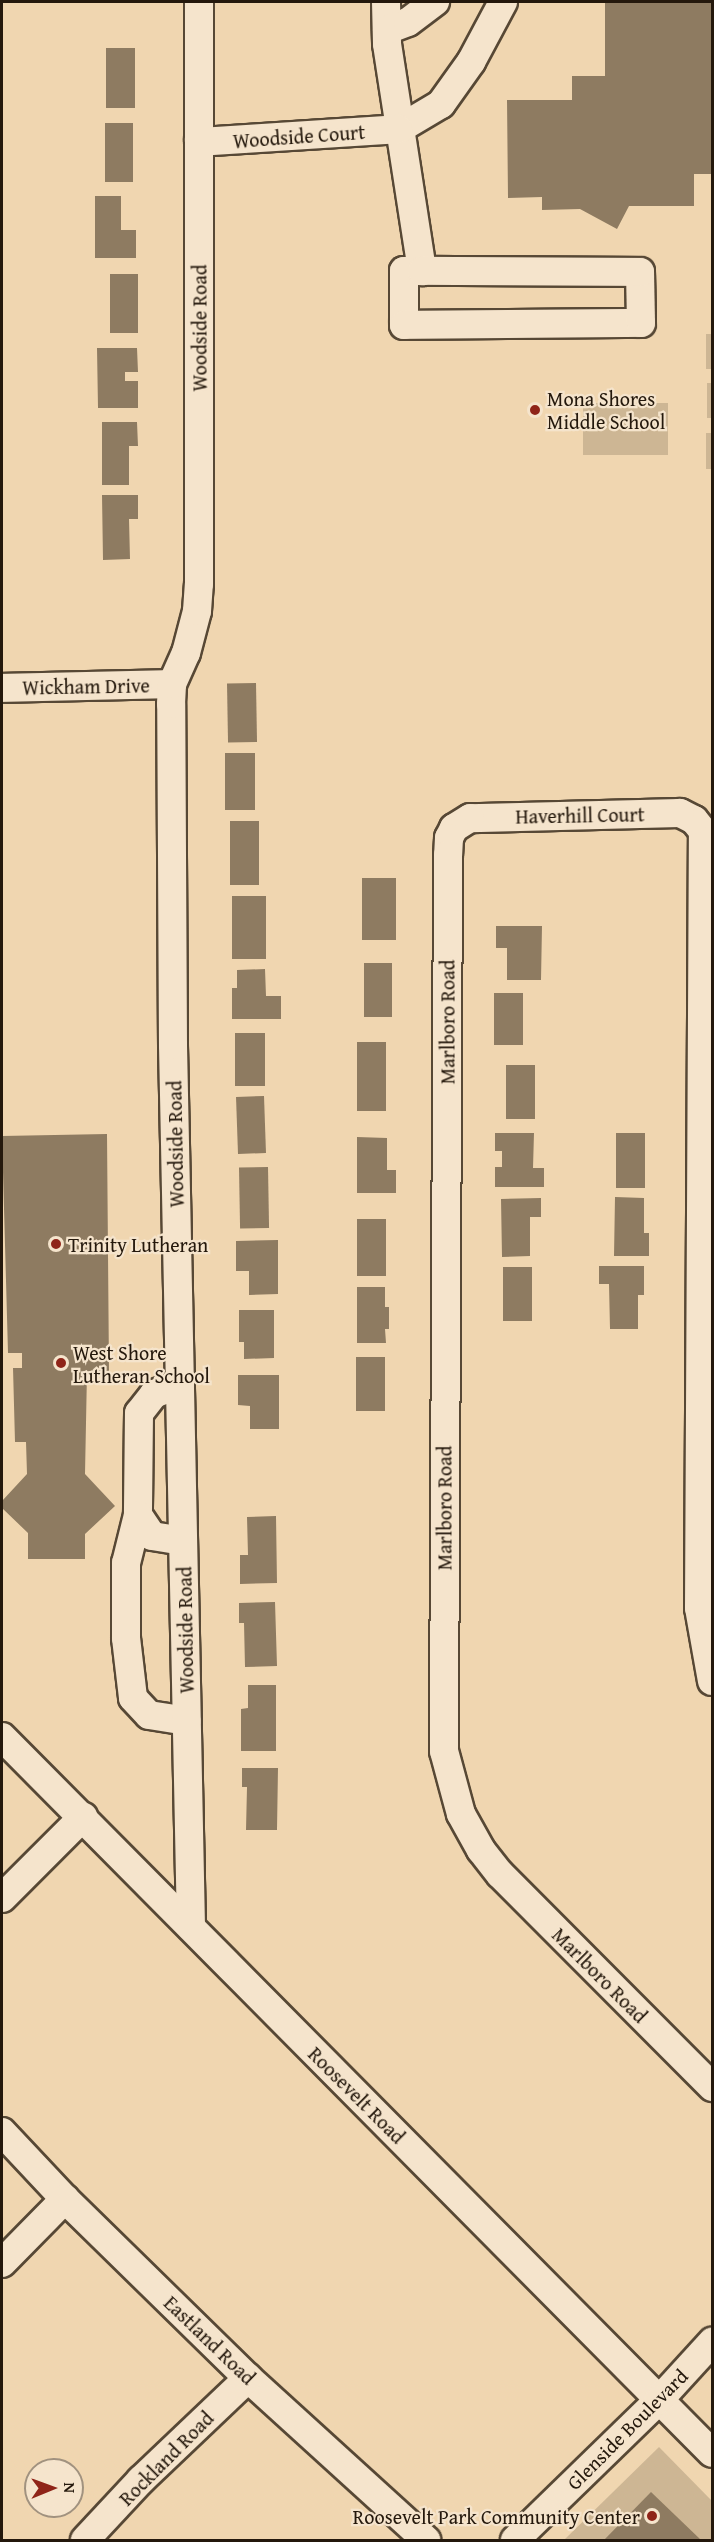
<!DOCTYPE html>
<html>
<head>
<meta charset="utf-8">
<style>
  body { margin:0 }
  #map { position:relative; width:714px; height:2542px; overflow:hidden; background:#f0d6b0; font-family:"Gentium Book Plus",serif }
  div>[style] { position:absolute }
  .green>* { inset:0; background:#cdb694; transform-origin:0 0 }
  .building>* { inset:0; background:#8e7b61; transform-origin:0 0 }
  .roads { filter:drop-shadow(2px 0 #574835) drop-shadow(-2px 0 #574835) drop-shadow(0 2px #574835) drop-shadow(0 -2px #574835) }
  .minor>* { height:28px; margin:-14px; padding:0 14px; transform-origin:14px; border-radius:14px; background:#f5e4cc }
  .dots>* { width:16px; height:16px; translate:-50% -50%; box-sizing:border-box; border:3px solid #f5e4cc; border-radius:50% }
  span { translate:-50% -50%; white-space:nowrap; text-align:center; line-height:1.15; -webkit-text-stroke:4.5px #f5e4cc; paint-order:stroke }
  .street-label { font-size:20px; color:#24180c }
  .poi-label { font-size:20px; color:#24180c }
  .left { translate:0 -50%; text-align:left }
  .right { translate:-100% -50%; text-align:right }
  .frame { position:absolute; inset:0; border:3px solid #24180c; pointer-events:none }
  .north { position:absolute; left:24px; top:2458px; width:60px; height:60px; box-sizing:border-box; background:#f5e4cc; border:2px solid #a1927f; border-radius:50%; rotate:89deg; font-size:16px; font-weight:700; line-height:24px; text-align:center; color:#24180c }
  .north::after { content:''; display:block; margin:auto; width:21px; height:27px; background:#8f2418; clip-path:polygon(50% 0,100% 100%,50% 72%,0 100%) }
</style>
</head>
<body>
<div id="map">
  <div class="green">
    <div style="left:706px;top:334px;width:6px;height:35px"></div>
    <div style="left:707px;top:383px;width:5px;height:35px"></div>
    <div style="left:583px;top:403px;width:85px;height:52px"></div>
    <div style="left:706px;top:433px;width:6px;height:36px"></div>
    <div style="clip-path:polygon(659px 2447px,712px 2501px,712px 2540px,564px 2540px)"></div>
  </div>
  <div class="building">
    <div style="clip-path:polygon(605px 2px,712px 2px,711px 174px,694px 174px,694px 206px,629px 206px,617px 229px,580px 209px,542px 210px,542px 197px,508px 198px,507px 100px,572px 100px,572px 76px,605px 76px)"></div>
    <div style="left:106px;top:48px;width:29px;height:60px"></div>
    <div style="left:105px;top:123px;width:28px;height:59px"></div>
    <div style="clip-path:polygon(95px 196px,121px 196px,121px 230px,136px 230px,136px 258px,95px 258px)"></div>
    <div style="left:110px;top:274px;width:28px;height:59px"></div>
    <div style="clip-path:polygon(97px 348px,137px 348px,138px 372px,125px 372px,125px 381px,138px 381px,138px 408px,98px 408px)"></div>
    <div style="clip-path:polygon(102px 422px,137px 422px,138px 446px,129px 446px,129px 485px,102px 485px)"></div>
    <div style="clip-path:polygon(102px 495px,138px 495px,138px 519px,129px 519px,130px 559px,103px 560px)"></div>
    <div style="left:256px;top:683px;width:59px;height:29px;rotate:89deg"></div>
    <div style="left:225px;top:753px;width:30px;height:57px"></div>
    <div style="left:230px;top:821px;width:29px;height:64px"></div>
    <div style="left:362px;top:878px;width:34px;height:62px"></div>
    <div style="left:232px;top:896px;width:34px;height:63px"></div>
    <div style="clip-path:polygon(496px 926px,542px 926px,541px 980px,507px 980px,507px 948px,496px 948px)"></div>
    <div style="left:364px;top:963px;width:28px;height:54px"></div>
    <div style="clip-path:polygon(265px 969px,266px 996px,281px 996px,281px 1019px,232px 1019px,232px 988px,237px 988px,237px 970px)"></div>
    <div style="left:494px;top:993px;width:29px;height:52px"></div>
    <div style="left:235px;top:1033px;width:30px;height:53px"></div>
    <div style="left:357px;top:1042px;width:29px;height:69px"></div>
    <div style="left:506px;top:1065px;width:29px;height:54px"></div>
    <div style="left:264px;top:1096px;width:57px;height:28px;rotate:88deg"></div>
    <div style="clip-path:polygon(495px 1133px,534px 1133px,533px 1168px,544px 1168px,544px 1187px,495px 1187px,495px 1167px,502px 1167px,502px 1151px,495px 1151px)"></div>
    <div style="left:645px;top:1133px;width:55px;height:29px;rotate:90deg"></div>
    <div style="clip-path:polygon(107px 1134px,109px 1371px,87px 1372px,85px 1474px,115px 1506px,85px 1534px,85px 1559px,28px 1559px,28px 1533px,2px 1508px,2px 1501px,27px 1474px,26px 1442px,15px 1442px,13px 1368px,22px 1368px,22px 1353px,8px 1353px,2px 1136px)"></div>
    <div style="clip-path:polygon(357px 1137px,387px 1138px,387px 1170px,396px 1170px,396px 1193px,357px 1193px)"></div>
    <div style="left:268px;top:1167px;width:61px;height:29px;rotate:89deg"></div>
    <div style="clip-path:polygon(615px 1197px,644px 1198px,644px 1233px,649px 1233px,649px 1256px,614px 1256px)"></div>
    <div style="clip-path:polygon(541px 1198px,541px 1217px,530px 1217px,530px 1256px,502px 1257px,501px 1199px)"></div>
    <div style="left:357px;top:1219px;width:29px;height:57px"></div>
    <div style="clip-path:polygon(278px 1240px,278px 1294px,249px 1295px,249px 1271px,236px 1271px,236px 1241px)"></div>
    <div style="clip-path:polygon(599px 1266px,644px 1266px,644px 1295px,638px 1295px,638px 1329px,610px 1329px,609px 1284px,599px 1284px)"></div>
    <div style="left:503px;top:1267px;width:29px;height:54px"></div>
    <div style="clip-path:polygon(357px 1287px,385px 1287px,385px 1307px,389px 1307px,389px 1329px,385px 1329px,386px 1343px,357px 1343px)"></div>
    <div style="clip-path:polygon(239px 1310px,274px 1310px,274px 1358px,244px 1359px,244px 1342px,239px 1342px)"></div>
    <div style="left:356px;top:1357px;width:29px;height:54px"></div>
    <div style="clip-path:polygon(238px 1375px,279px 1375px,279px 1429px,250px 1429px,250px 1406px,238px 1405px)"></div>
    <div style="clip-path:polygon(276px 1516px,277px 1583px,240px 1584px,240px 1555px,248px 1555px,247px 1517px)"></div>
    <div style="clip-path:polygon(275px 1602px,277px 1666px,245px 1667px,244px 1623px,239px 1623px,239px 1603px)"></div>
    <div style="clip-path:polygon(248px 1685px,276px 1685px,276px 1751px,241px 1751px,241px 1709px,248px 1708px)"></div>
    <div style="clip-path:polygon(242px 1768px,278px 1768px,277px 1830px,246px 1830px,247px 1787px,242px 1787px)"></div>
    <div style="clip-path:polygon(651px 2492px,701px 2540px,604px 2540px)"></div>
  </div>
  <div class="roads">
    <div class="minor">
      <div style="left:386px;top:2px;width:42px;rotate:88.6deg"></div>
      <div style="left:387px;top:44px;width:230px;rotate:81.2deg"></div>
      <div style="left:422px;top:271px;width:18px;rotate:180deg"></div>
      <div style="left:404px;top:271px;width:54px;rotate:90deg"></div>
      <div style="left:404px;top:325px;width:237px;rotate:-0.5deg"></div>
      <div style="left:641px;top:323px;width:51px;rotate:-91.1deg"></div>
      <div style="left:640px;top:272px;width:218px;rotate:-179.7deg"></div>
      <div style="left:387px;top:30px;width:22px;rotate:-21deg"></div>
      <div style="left:408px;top:22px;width:34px;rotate:-37deg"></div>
      <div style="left:399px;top:129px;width:49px;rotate:-30.8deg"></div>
      <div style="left:441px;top:104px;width:52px;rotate:-54.5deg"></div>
      <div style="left:471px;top:62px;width:68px;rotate:-61.9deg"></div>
      <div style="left:199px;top:142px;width:200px;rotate:-3.7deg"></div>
      <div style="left:2px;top:688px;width:170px;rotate:-1.3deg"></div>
      <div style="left:180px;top:1384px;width:28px;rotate:159deg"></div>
      <div style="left:154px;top:1394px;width:24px;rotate:128deg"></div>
      <div style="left:139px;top:1413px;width:102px;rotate:90.6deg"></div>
      <div style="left:138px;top:1515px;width:25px;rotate:56deg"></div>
      <div style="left:152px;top:1536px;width:31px;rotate:9deg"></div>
      <div style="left:138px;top:1515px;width:49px;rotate:104deg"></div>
      <div style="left:126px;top:1563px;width:75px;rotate:90deg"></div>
      <div style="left:126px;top:1638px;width:60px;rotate:83.3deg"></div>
      <div style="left:133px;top:1698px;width:23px;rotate:47deg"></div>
      <div style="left:149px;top:1715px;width:38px;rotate:9deg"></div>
      <div style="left:712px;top:1681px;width:74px;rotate:-100.1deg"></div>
      <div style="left:699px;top:1608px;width:777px;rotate:-89.71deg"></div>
      <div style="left:703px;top:831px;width:14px;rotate:-129deg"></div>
      <div style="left:694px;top:820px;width:16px;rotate:-153deg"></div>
      <div style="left:680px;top:813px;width:210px;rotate:178.6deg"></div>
      <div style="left:470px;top:818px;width:19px;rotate:148deg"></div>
      <div style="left:454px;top:828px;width:11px;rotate:117deg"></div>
      <div style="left:449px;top:838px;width:17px;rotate:93deg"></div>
      <div style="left:448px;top:855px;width:896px;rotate:90.26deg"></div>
      <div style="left:444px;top:1751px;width:65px;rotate:74.9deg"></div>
      <div style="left:461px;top:1814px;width:41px;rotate:60.9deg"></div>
      <div style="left:481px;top:1850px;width:31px;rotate:52deg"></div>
      <div style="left:500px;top:1874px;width:301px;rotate:45.1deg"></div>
      <div style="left:2px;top:1737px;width:1008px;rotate:45.24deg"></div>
      <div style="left:2px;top:1898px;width:115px;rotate:-45deg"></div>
      <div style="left:191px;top:1927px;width:882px;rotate:-91.17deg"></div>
      <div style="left:173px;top:1045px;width:341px;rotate:-90.3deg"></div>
      <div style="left:171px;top:704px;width:20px;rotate:-87deg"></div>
      <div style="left:172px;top:684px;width:34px;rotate:-66deg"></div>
      <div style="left:186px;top:653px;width:43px;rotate:-75.3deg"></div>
      <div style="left:197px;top:611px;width:27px;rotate:-86deg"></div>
      <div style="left:199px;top:584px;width:582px;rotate:-90deg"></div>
      <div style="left:2px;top:2132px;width:92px;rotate:46.8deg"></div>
      <div style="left:65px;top:2199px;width:256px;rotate:44.4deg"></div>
      <div style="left:248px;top:2378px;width:241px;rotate:42.3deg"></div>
      <div style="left:2px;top:2263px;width:90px;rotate:-45.5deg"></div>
      <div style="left:85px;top:2540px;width:82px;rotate:-47deg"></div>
      <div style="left:141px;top:2480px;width:148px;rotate:-43.6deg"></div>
      <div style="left:515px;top:2540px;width:201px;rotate:-44.2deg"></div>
      <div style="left:659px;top:2400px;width:79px;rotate:-47.6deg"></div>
    </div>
  </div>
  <div class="dots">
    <div style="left:535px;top:410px;background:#8f2418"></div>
    <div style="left:56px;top:1244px;background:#8f2418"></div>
    <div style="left:61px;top:1363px;background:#8f2418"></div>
    <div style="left:652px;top:2516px;background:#8f2418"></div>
  </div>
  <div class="street-label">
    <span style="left:299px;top:136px;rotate:-4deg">Woodside Court</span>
    <span style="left:199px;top:328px;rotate:-90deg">Woodside Road</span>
    <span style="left:86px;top:686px;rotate:-1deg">Wickham Drive</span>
    <span style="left:580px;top:815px;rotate:-1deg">Haverhill Court</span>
    <span style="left:447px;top:1022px;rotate:-90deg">Marlboro Road</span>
    <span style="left:175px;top:1144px;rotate:-91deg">Woodside Road</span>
    <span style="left:444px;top:1508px;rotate:-90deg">Marlboro Road</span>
    <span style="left:185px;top:1630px;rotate:-91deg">Woodside Road</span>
    <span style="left:600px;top:1975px;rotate:45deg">Marlboro Road</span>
    <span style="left:357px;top:2095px;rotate:45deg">Roosevelt Road</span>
    <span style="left:210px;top:2340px;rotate:44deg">Eastland Road</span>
    <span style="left:627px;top:2429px;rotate:-45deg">Glenside Boulevard</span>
    <span style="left:166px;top:2458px;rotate:-45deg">Rockland Road</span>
  </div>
  <div class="poi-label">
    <span class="left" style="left:547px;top:410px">Mona Shores<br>Middle School</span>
    <span class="left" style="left:68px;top:1244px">Trinity Lutheran</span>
    <span class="left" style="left:73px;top:1364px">West Shore<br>Lutheran School</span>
    <span class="right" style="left:640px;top:2516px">Roosevelt Park Community Center</span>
  </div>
  <div class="frame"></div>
  <div class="north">N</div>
</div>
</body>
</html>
